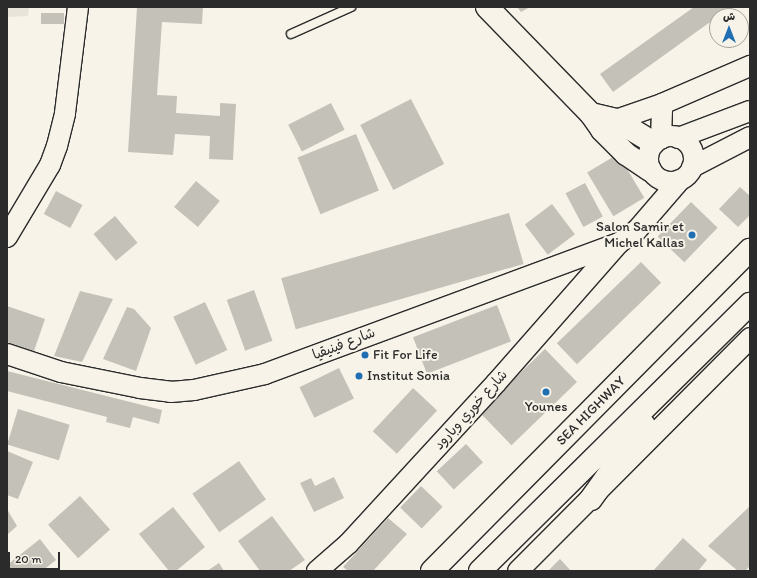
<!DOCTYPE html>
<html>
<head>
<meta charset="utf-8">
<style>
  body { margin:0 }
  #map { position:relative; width:757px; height:578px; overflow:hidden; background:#f7f3e8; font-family:Itim,"Playpen Sans Arabic",sans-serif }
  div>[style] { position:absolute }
  .built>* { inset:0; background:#e8e4da }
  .building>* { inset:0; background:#c4c1b9; transform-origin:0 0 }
  .roads { filter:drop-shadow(1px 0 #2b2b2b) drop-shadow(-1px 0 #2b2b2b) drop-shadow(0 1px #2b2b2b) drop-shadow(0 -1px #2b2b2b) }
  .service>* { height:8px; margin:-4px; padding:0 4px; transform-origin:4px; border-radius:4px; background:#f7f3e8 }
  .tertiary>* { height:20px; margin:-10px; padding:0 10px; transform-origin:10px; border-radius:10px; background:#f7f3e8 }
  .tertiary>.ring { margin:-10px; padding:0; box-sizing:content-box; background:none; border:20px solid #f7f3e8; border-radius:50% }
  .secondary>* { height:22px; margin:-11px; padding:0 11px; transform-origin:11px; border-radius:11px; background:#f7f3e8 }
  .motorway>* { height:22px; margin:-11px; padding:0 11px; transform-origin:11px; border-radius:11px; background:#f7f3e8 }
  .dots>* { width:11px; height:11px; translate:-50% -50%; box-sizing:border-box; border:2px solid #f7f3e8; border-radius:50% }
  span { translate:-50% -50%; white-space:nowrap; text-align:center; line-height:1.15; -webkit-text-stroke:4px #f7f3e8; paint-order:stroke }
  .poi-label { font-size:14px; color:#2b2b2b }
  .right { translate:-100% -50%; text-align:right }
  .left { translate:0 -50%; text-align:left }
  .street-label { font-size:14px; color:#2b2b2b }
  .frame { position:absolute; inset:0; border:8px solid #2b2b2b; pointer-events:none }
  .north { position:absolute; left:709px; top:8px; width:40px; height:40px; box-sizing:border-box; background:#f7f3e8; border:1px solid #a5a39c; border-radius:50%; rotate:0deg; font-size:11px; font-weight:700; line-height:16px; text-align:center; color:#2b2b2b }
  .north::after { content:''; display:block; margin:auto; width:14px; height:18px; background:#1f6fb2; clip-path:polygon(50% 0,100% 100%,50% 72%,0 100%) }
  .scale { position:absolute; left:8px; top:552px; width:52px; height:18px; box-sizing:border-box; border:2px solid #2b2b2b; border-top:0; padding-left:5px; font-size:12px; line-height:14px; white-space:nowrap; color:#2b2b2b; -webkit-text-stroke:3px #f7f3e8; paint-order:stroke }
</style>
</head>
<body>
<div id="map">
  <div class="built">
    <div style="clip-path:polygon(7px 7px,29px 7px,28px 16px,7px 17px)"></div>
  </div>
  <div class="building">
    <div style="clip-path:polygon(137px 7px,203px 7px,202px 24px,162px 22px,157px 95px,177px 96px,176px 113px,220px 116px,220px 103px,236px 104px,233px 160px,209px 159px,210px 136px,175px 134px,173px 155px,128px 152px)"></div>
    <div style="clip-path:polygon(517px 7px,530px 7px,521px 12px)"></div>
    <div style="clip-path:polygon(694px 7px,731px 7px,613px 92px,600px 74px)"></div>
    <div style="left:41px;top:13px;width:23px;height:11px"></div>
    <div style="left:411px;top:99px;width:73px;height:57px;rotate:63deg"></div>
    <div style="left:331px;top:103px;width:30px;height:48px;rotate:63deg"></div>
    <div style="left:356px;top:134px;width:61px;height:63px;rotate:68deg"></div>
    <div style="left:618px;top:154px;width:51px;height:36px;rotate:59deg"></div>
    <div style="left:196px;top:181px;width:31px;height:34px;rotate:40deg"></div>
    <div style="left:585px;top:183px;width:38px;height:22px;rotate:62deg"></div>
    <div style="clip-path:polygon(740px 187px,750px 196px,750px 215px,738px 227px,719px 209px)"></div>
    <div style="left:56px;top:191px;width:30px;height:26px;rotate:28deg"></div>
    <div style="left:691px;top:202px;width:37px;height:48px;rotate:44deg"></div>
    <div style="left:552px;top:204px;width:38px;height:34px;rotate:53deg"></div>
    <div style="left:509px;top:213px;width:53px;height:237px;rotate:74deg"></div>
    <div style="left:115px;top:216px;width:35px;height:28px;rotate:50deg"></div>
    <div style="left:641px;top:262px;width:29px;height:117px;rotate:46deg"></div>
    <div style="left:254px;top:290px;width:54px;height:29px;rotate:70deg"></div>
    <div style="clip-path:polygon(80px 291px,113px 299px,82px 362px,54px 356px)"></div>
    <div style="left:205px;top:302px;width:53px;height:35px;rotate:65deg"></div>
    <div style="left:497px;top:305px;width:39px;height:90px;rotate:69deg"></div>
    <div style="clip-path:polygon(7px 306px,45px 319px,34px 351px,7px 342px)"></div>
    <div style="clip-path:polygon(127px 307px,134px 309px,151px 328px,136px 371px,103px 359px)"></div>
    <div style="left:545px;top:349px;width:46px;height:91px;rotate:46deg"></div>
    <div style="left:339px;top:368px;width:34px;height:44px;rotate:64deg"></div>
    <div style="clip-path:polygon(7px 371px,162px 410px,159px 424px,133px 417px,130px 428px,106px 422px,107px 417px,7px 391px)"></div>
    <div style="left:413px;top:388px;width:33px;height:59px;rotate:43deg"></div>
    <div style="left:18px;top:409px;width:54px;height:37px;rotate:17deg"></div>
    <div style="left:466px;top:444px;width:25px;height:40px;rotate:47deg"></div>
    <div style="clip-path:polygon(7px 451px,33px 462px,18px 499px,7px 495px)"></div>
    <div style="left:239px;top:461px;width:47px;height:57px;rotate:55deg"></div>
    <div style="clip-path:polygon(334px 477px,344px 498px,314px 512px,300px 483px,311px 478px,315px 486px)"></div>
    <div style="left:421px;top:486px;width:30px;height:30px;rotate:44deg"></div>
    <div style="left:80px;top:496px;width:45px;height:43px;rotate:48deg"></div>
    <div style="clip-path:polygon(750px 506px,750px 566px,745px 571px,738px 571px,708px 546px)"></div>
    <div style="clip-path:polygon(173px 507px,205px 547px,176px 571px,169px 571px,139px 534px)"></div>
    <div style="clip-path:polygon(7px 509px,17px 526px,7px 535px)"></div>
    <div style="clip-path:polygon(272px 516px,305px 560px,289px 571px,260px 571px,238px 541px)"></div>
    <div style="clip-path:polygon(388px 518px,407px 534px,373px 571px,348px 571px,343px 567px)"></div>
    <div style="clip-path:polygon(683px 538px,707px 560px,698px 571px,653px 571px)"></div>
    <div style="clip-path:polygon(40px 539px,56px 560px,42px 571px,7px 571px,7px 565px)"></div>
    <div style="clip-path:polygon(560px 559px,571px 571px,548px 571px)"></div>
    <div style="clip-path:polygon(219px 563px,224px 571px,207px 571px)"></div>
  </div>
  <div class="roads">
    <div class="service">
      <div style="left:291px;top:34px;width:66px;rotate:-24.2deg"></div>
    </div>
    <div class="tertiary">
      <div style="left:605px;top:127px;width:13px;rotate:-32deg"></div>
      <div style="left:616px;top:120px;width:49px;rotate:-19.2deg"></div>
      <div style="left:662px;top:104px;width:96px;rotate:-23.4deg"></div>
      <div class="ring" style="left:648px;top:136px;width:26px;height:26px"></div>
      <div style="left:678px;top:138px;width:77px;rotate:-20.6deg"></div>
      <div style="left:661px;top:139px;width:35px;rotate:-88deg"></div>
      <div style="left:692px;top:167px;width:65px;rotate:-27.3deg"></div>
      <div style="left:7px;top:237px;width:84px;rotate:-59.2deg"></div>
      <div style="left:50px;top:165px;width:20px;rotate:-70deg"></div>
      <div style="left:57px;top:146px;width:34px;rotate:-76deg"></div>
      <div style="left:65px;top:113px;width:107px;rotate:-83deg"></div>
      <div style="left:7px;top:354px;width:57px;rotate:18.4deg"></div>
      <div style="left:61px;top:372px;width:81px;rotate:11.4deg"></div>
      <div style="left:140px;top:388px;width:31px;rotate:7deg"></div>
      <div style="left:171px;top:392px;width:23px;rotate:-5deg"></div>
      <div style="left:194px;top:390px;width:73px;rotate:-12.7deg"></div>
      <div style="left:265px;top:374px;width:377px;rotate:-20.3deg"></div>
      <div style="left:317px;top:571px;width:41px;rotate:-41.1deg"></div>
      <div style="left:348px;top:544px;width:219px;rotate:-47.4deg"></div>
      <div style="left:496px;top:383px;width:186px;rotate:-48.7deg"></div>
      <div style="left:619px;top:243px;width:22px;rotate:-36deg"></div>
      <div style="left:637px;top:230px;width:66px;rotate:-49.3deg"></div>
      <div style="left:518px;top:571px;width:329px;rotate:-45.1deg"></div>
    </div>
    <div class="secondary">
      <div style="left:487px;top:7px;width:149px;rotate:45.8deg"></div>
      <div style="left:591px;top:114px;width:19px;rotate:55deg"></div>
      <div style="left:602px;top:130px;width:34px;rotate:45deg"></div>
      <div style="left:626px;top:154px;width:29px;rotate:34deg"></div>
      <div style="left:591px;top:114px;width:26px;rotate:13deg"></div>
      <div style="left:616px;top:120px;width:44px;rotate:31.2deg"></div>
    </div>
    <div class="motorway">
      <div style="left:591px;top:499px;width:91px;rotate:-54.4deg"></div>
      <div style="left:432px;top:571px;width:452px;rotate:-45.3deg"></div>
      <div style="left:480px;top:571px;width:380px;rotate:-44.7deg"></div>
    </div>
  </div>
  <div class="dots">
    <div style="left:692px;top:235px;background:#1f6fb2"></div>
    <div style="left:365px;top:355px;background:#1f6fb2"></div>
    <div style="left:359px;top:376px;background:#1f6fb2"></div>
    <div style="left:546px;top:392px;background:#1f6fb2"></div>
  </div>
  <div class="poi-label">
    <span class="right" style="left:684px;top:235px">Salon Samir et<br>Michel Kallas</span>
    <span class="left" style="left:373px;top:355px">Fit For Life</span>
    <span class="left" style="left:367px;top:376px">Institut Sonia</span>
    <span style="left:546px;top:407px">Younes</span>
  </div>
  <div class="street-label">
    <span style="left:344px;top:344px;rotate:-21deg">شارع فينيقيا</span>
    <span style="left:471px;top:410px;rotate:-48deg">شارع خوري وبارود</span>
    <span style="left:591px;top:411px;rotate:-45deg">SEA HIGHWAY</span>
  </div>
  <div class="frame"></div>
  <div class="north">ش</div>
  <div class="scale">20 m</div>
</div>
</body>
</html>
